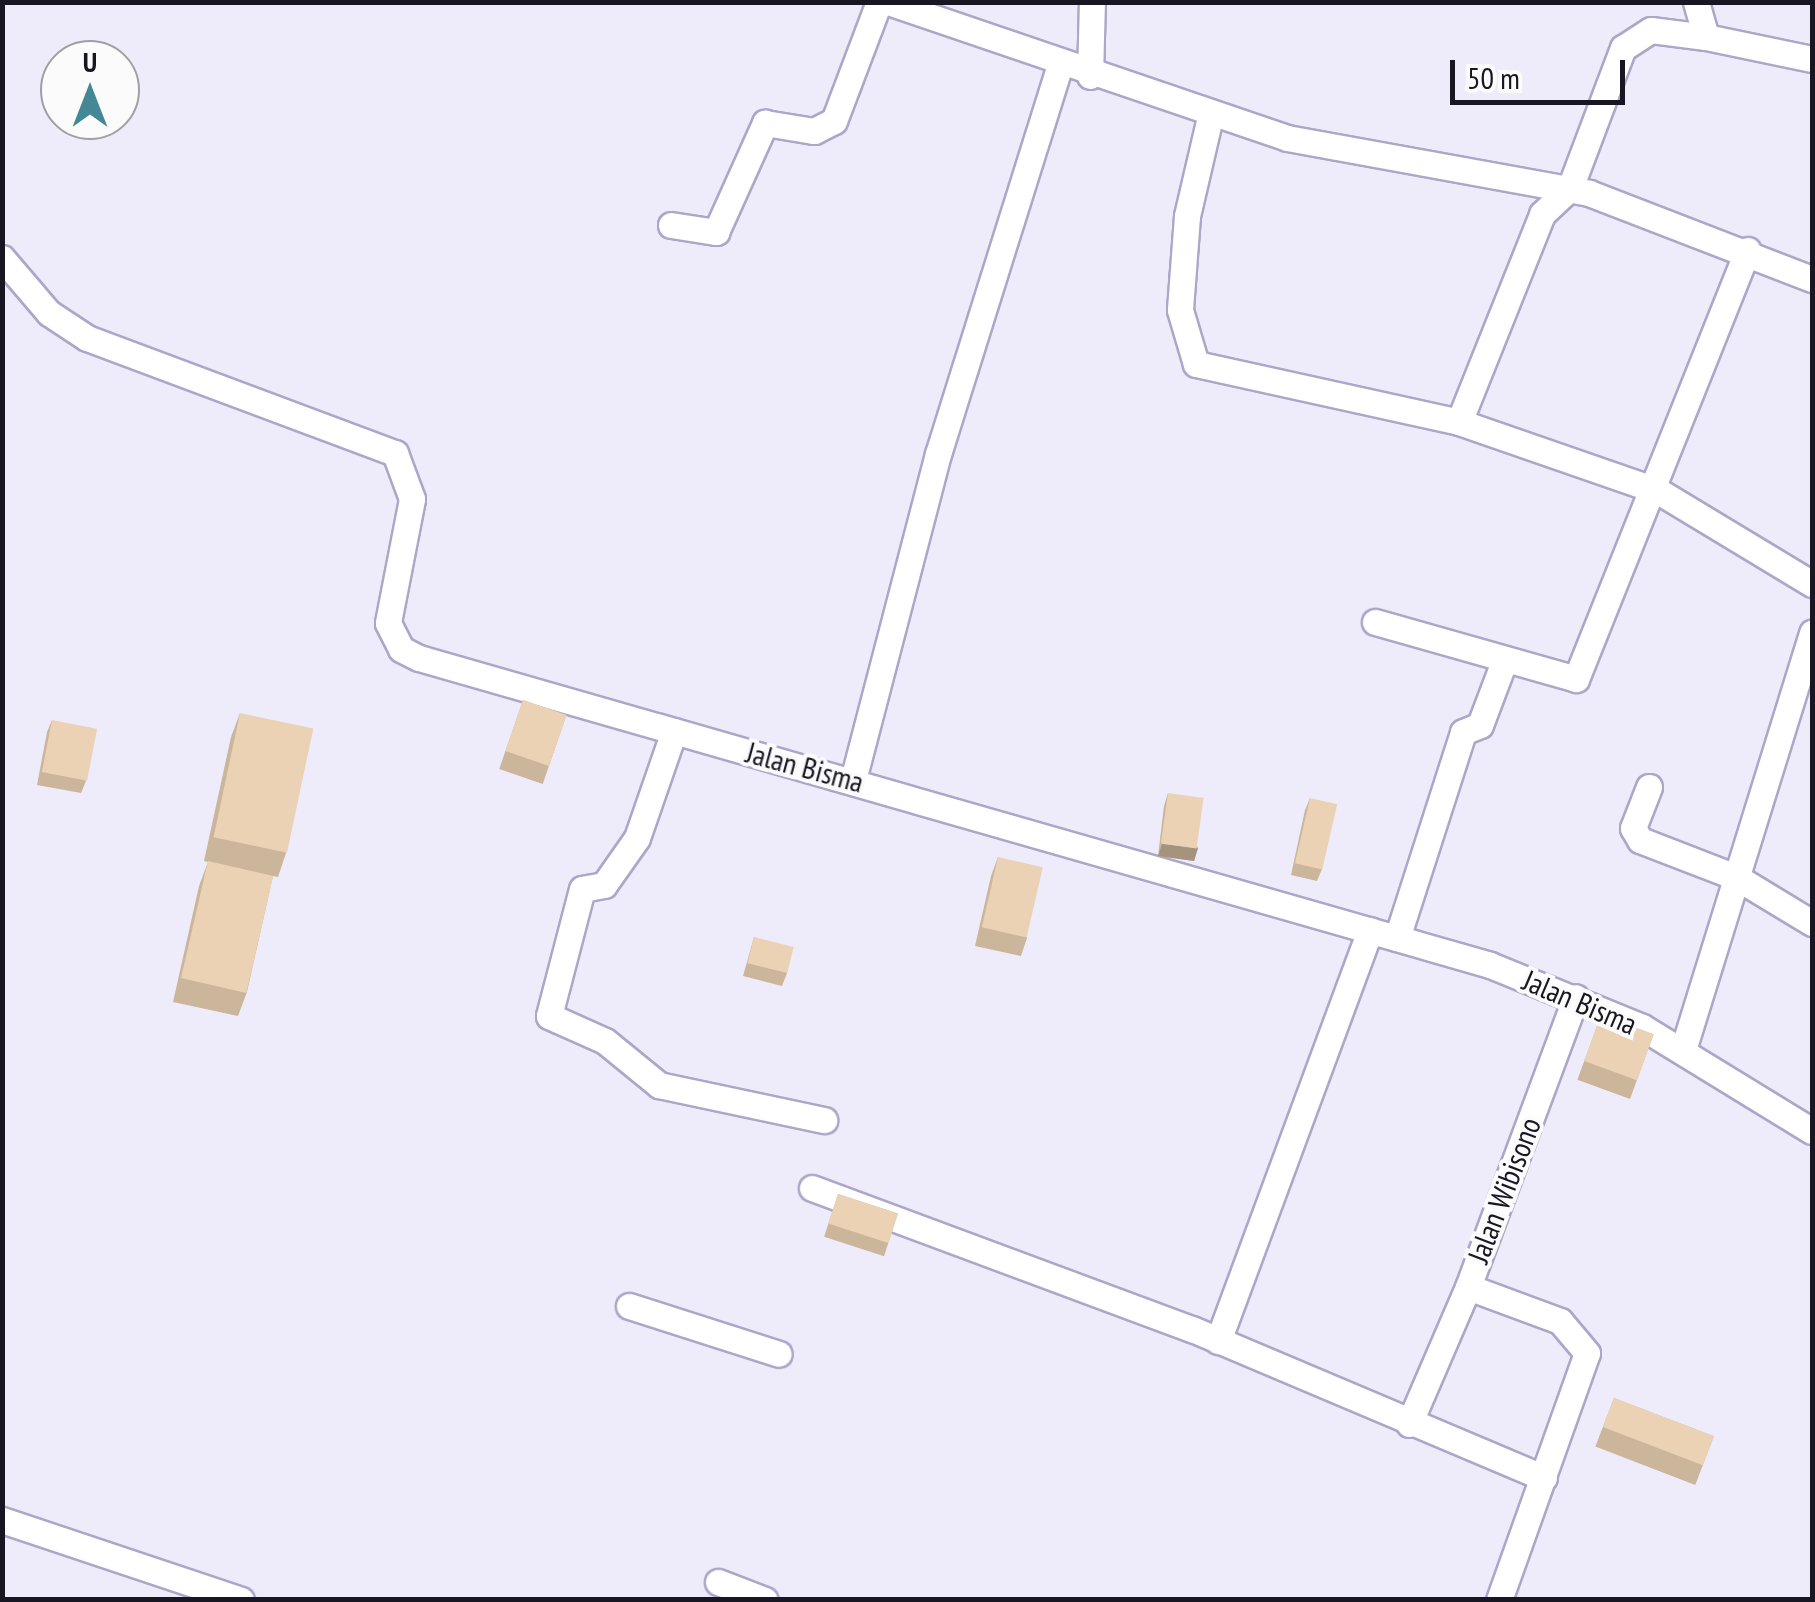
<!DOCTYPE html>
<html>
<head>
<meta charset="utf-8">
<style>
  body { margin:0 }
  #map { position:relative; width:1815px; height:1602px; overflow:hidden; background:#eeecfa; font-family:"PT Sans Narrow",sans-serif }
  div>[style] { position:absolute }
  .roads { filter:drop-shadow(2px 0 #aca7c9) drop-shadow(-2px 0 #aca7c9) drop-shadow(0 2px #aca7c9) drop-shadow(0 -2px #aca7c9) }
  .street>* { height:25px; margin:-12.5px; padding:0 12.5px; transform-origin:12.5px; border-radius:12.5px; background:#fff }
  .wall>* { inset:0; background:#cbb59b; transform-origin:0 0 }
  .shaded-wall>* { inset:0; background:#a5937e }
  .building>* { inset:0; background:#ecd2b4; transform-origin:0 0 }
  span { translate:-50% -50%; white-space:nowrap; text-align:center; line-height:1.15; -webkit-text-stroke:8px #fbfbfb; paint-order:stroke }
  .street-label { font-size:30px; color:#181622 }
  .frame { position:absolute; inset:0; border:5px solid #181622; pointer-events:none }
  .north { position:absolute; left:40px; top:40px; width:100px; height:100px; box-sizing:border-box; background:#fbfbfb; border:2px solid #a09fa4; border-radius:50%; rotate:0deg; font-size:28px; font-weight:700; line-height:40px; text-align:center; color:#181622 }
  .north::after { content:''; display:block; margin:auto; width:35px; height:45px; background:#438894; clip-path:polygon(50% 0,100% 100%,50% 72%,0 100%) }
  .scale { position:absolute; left:1450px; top:60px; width:175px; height:45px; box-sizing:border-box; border:5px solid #181622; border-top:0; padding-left:12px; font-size:30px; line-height:35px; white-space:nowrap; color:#181622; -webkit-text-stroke:8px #fbfbfb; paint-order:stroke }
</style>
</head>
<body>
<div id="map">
  <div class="roads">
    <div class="street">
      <div style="left:888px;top:2px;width:422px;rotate:18.8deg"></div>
      <div style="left:1287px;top:138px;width:307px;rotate:10.3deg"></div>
      <div style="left:1589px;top:193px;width:239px;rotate:21.1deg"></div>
      <div style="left:1696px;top:2px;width:36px;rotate:74deg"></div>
      <div style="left:1706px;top:37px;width:108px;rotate:11.7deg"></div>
      <div style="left:1090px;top:76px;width:74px;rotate:-88.5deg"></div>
      <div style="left:1210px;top:117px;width:102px;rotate:103.1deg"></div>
      <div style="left:1187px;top:216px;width:94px;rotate:94.3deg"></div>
      <div style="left:1180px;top:310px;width:56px;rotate:73.5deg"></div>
      <div style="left:1196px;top:364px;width:269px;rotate:12.4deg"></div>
      <div style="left:1459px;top:422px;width:211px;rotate:19.1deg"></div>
      <div style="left:1658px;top:491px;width:180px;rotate:31.1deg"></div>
      <div style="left:671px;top:225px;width:46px;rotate:8.8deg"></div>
      <div style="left:716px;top:232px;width:120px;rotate:-65.8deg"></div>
      <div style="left:765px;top:123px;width:50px;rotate:9.3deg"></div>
      <div style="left:814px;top:131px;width:22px;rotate:-27deg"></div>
      <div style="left:834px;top:121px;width:127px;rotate:-69.3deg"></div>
      <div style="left:2px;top:258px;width:72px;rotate:49.5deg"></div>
      <div style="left:49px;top:313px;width:45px;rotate:33.3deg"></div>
      <div style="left:87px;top:338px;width:329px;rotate:20.5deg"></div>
      <div style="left:395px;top:453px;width:49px;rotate:69.7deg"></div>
      <div style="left:412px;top:499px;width:126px;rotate:101deg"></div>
      <div style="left:388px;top:623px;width:29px;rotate:63deg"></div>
      <div style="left:401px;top:649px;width:20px;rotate:27deg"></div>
      <div style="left:419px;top:658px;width:1114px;rotate:15.99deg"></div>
      <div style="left:1490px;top:965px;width:164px;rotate:22.2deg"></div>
      <div style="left:1642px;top:1027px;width:199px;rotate:31.5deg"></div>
      <div style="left:1459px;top:422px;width:224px;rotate:-68.2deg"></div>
      <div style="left:1542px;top:214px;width:38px;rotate:-43deg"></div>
      <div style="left:1570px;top:188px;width:150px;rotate:-69.3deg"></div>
      <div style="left:1623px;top:48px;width:33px;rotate:-33deg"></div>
      <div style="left:1651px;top:30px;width:55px;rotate:7.3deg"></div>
      <div style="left:1375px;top:622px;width:209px;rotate:15.8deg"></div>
      <div style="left:1576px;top:679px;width:462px;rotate:-68.2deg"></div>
      <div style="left:674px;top:731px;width:113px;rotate:109.1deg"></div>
      <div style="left:637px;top:838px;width:57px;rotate:125.1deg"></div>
      <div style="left:604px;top:885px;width:22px;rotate:170deg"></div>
      <div style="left:582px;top:889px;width:131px;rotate:104.6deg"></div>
      <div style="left:549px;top:1016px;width:61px;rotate:24.1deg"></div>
      <div style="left:605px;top:1041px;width:70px;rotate:39.2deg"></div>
      <div style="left:659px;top:1085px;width:169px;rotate:12deg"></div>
      <div style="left:853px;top:780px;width:337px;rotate:-75.4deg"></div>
      <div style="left:938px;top:454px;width:408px;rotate:-72.6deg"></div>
      <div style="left:1649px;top:787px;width:44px;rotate:111.3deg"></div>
      <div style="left:1633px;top:828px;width:14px;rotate:60deg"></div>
      <div style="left:1640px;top:840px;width:103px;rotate:21.1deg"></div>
      <div style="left:1736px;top:877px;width:89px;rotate:31.2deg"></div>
      <div style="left:1397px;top:938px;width:216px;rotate:-72.2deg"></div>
      <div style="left:1463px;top:732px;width:18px;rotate:-22deg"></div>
      <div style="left:1480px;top:725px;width:65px;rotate:-69.3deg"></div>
      <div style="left:1683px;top:1050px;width:437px;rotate:-72.8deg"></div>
      <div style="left:812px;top:1188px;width:405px;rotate:20.4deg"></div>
      <div style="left:1192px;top:1329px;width:382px;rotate:22.9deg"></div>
      <div style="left:629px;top:1306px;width:157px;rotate:17.7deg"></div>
      <div style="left:1218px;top:1341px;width:438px;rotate:-69.7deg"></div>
      <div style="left:1409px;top:1424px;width:149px;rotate:-66.7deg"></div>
      <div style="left:2px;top:1520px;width:252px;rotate:18.5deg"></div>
      <div style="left:718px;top:1582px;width:50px;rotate:21deg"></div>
      <div style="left:1499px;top:1600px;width:262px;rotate:-70.4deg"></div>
      <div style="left:1587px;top:1353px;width:42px;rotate:-130.2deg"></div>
      <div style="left:1560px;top:1321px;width:98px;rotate:-159.7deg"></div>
      <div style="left:1468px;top:1287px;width:309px;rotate:-69.6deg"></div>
    </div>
  </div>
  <div class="wall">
    <div style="left:523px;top:700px;width:46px;height:73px;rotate:19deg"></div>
    <div style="clip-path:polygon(240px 713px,286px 853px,278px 877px,273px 876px,247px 992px,238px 1016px,173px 1002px,199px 886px,208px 862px,204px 861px,231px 737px)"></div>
    <div style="clip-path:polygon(52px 720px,86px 781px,81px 793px,37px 785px,47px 732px)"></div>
    <div style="clip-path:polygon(1168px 793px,1198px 848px,1194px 861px,1158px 856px,1164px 806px)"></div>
    <div style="clip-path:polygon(1310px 798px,1322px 869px,1317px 881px,1291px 875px,1305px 810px)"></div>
    <div style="clip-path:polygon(998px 857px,1027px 938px,1021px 956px,975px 946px,991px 876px)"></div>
    <div style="clip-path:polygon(754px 937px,787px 973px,782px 986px,743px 976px)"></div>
    <div style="left:1601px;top:1015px;width:56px;height:69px;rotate:20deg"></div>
    <div style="left:838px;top:1194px;width:63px;height:45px;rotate:18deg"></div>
    <div style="left:1614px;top:1398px;width:107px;height:52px;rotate:21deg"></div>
  </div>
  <div class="shaded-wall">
    <div style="clip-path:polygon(1162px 844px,1198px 848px,1194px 861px,1158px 856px)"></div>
  </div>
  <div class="building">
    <div style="left:523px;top:700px;width:46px;height:54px;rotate:19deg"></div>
    <div style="left:240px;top:713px;width:75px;height:127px;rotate:12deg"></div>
    <div style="left:52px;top:720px;width:46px;height:53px;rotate:11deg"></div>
    <div style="left:1168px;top:793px;width:36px;height:51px;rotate:8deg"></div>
    <div style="left:1310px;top:798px;width:28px;height:67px;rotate:13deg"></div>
    <div style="left:998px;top:857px;width:46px;height:72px;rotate:13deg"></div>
    <div style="left:208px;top:861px;width:67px;height:120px;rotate:13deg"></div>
    <div style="left:754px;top:937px;width:41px;height:27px;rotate:14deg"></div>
    <div style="left:1601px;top:1015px;width:56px;height:49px;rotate:20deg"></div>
    <div style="left:838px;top:1194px;width:63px;height:31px;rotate:18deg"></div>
    <div style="left:1614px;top:1398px;width:107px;height:31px;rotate:21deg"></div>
  </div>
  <div class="street-label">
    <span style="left:805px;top:767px;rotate:15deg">Jalan Bisma</span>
    <span style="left:1580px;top:1002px;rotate:23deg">Jalan Bisma</span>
    <span style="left:1504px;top:1190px;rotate:-69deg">Jalan Wibisono</span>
  </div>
  <div class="frame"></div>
  <div class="north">U</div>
  <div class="scale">50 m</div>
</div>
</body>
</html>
